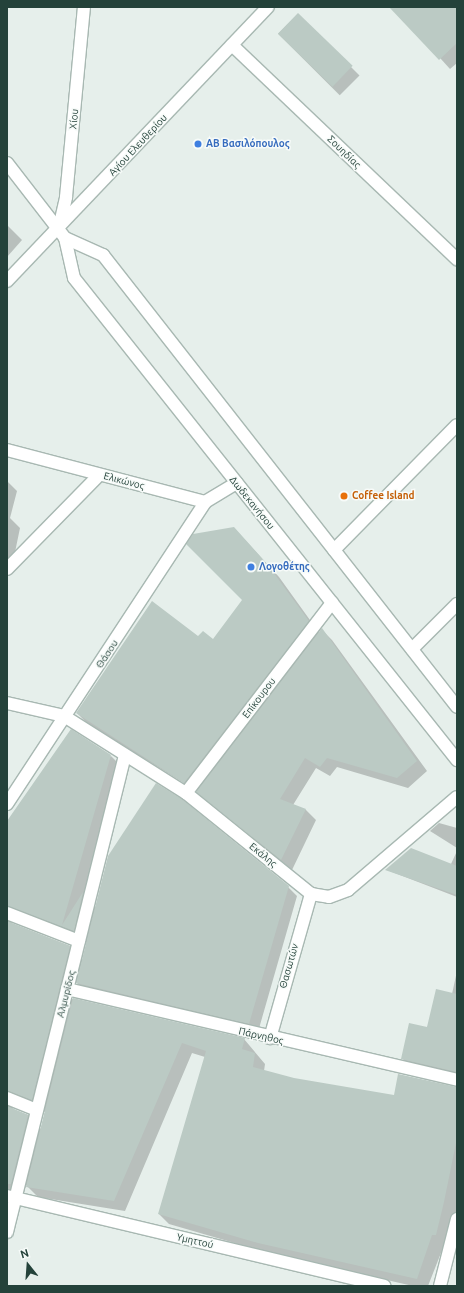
<!DOCTYPE html>
<html>
<head>
<meta charset="utf-8">
<style>
  body { margin:0 }
  #map { position:relative; width:464px; height:1293px; overflow:hidden; background:#e6efeb; font-family:Ubuntu,sans-serif }
  div>[style] { position:absolute }
  .shadow>* { inset:0; background:#0003; transform-origin:0 0 }
  .building>* { inset:0; background:#bbcac4; transform-origin:0 0 }
  .roads { filter:drop-shadow(1px 0 #a8b8b2) drop-shadow(-1px 0 #a8b8b2) drop-shadow(0 1px #a8b8b2) drop-shadow(0 -1px #a8b8b2) }
  .minor>* { height:12px; margin:-6px; padding:0 6px; transform-origin:6px; border-radius:6px; background:#fff }
  .dots>* { width:11px; height:11px; translate:-50% -50%; box-sizing:border-box; border:2px solid #f7fbf9; border-radius:50% }
  span { translate:-50% -50%; white-space:nowrap; text-align:center; line-height:1.15; -webkit-text-stroke:3px #f7fbf9; paint-order:stroke }
  .street-label { font-size:10px; color:#24423a }
  .shop-label { font-size:10px; color:#366cbe; font-weight:700 }
  .left { translate:0 -50%; text-align:left }
  .food-label { font-size:10px; color:#c56008; font-weight:700 }
  .frame { position:absolute; inset:0; border:8px solid #24423a; pointer-events:none }
  .north { position:absolute; left:8px; top:1245px; width:40px; height:40px; -webkit-text-stroke:3px #f7fbf9; paint-order:stroke; rotate:343deg; font-size:11px; font-weight:700; line-height:16px; text-align:center; color:#24423a }
  .north::after { content:''; display:block; margin:auto; width:14px; height:18px; background:#24423a; clip-path:polygon(50% 0,100% 100%,50% 72%,0 100%) }
</style>
</head>
<body>
<div id="map">
  <div class="shadow">
    <div style="clip-path:polygon(394px 7px,457px 7px,457px 63px,450px 69px)"></div>
    <div style="left:298px;top:14px;width:87px;height:28px;rotate:45deg"></div>
    <div style="clip-path:polygon(7px 225px,22px 240px,7px 257px)"></div>
    <div style="clip-path:polygon(7px 481px,17px 491px,10px 518px,20px 528px,14px 557px,7px 560px)"></div>
    <div style="clip-path:polygon(234px 528px,279px 577px,320px 634px,322px 630px,332px 640px,427px 771px,408px 788px,337px 767px,330px 776px,316px 768px,293px 805px,306px 810px,316px 820px,292px 870px,197px 791px,88px 724px,77px 713px,198px 637px,214px 640px,243px 600px)"></div>
    <div style="clip-path:polygon(evenodd,111px 756px,123px 768px,85px 896px,96px 907px,288px 887px,297px 896px,258px 1032px,86px 992px,76px 982px,72px 999px,244px 1039px,265px 1064px,264px 1071px,294px 1079px,395px 1096px,457px 1088px,457px 1212px,428px 1286px,413px 1286px,269px 1253px,169px 1224px,159px 1214px,205px 1057px,192px 1053px,125px 1211px,38px 1197px,26px 1185px,23px 1196px,7px 1191px,7px 823px,111px 756px,22px 918px,87px 943px,83px 960px,70px 946px,10px 923px,22px 918px,111px 756px,22px 1103px,45px 1112px,41px 1129px,28px 1115px,12px 1109px,22px 1103px)"></div>
    <div style="clip-path:polygon(439px 823px,457px 828px,457px 848px,430px 831px)"></div>
    <div style="clip-path:polygon(457px 851px,457px 897px,387px 870px,451px 864px)"></div>
    <div style="clip-path:polygon(457px 971px,457px 1080px,413px 1070px,403px 1059px,452px 994px)"></div>
  </div>
  <div class="building">
    <div style="clip-path:polygon(389px 7px,457px 7px,457px 43px,439px 60px)"></div>
    <div style="left:298px;top:13px;width:76px;height:29px;rotate:44deg"></div>
    <div style="clip-path:polygon(234px 527px,268px 565px,309px 621px,184px 783px,76px 713px,152px 601px,198px 636px,203px 631px,213px 639px,242px 600px,186px 544px,193px 534px)"></div>
    <div style="clip-path:polygon(322px 628px,417px 761px,397px 778px,327px 758px,320px 767px,305px 758px,280px 799px,306px 809px,281px 860px,196px 792px)"></div>
    <div style="clip-path:polygon(71px 729px,111px 755px,62px 925px,83px 892px,74px 931px,7px 906px,7px 821px)"></div>
    <div style="clip-path:polygon(156px 783px,182px 799px,289px 886px,249px 1024px,76px 983px,108px 856px)"></div>
    <div style="clip-path:polygon(411px 848px,457px 866px,457px 895px,385px 870px)"></div>
    <div style="clip-path:polygon(7px 921px,70px 946px,32px 1100px,7px 1091px)"></div>
    <div style="clip-path:polygon(436px 989px,457px 994px,457px 1072px,401px 1059px,409px 1023px,427px 1027px)"></div>
    <div style="clip-path:polygon(73px 998px,245px 1038px,242px 1049px,255px 1053px,253px 1067px,294px 1078px,394px 1095px,398px 1074px,457px 1087px,457px 1138px,444px 1202px,436px 1235px,432px 1235px,417px 1279px,258px 1243px,158px 1214px,206px 1051px,182px 1043px,114px 1201px,26px 1187px)"></div>
    <div style="clip-path:polygon(7px 1106px,28px 1115px,11px 1184px,7px 1184px)"></div>
  </div>
  <div class="roads">
    <div class="minor">
      <div style="left:232px;top:45px;width:311px;rotate:43.6deg"></div>
      <div style="left:7px;top:163px;width:95px;rotate:52.3deg"></div>
      <div style="left:65px;top:238px;width:41px;rotate:77.3deg"></div>
      <div style="left:74px;top:278px;width:616px;rotate:51.53deg"></div>
      <div style="left:59px;top:228px;width:32px;rotate:-77deg"></div>
      <div style="left:66px;top:197px;width:191px;rotate:-84.6deg"></div>
      <div style="left:65px;top:238px;width:42px;rotate:24.1deg"></div>
      <div style="left:103px;top:255px;width:574px;rotate:51.93deg"></div>
      <div style="left:7px;top:281px;width:378px;rotate:-46.4deg"></div>
      <div style="left:7px;top:450px;width:205px;rotate:14.7deg"></div>
      <div style="left:205px;top:502px;width:37px;rotate:-31deg"></div>
      <div style="left:334px;top:550px;width:175px;rotate:-45.5deg"></div>
      <div style="left:7px;top:569px;width:132px;rotate:-45.6deg"></div>
      <div style="left:412px;top:649px;width:64px;rotate:-45deg"></div>
      <div style="left:7px;top:703px;width:58px;rotate:12.8deg"></div>
      <div style="left:64px;top:716px;width:144px;rotate:32.3deg"></div>
      <div style="left:186px;top:793px;width:161px;rotate:38.9deg"></div>
      <div style="left:311px;top:894px;width:18px;rotate:9deg"></div>
      <div style="left:329px;top:897px;width:20px;rotate:-20deg"></div>
      <div style="left:348px;top:890px;width:143px;rotate:-40.5deg"></div>
      <div style="left:186px;top:793px;width:240px;rotate:-52.5deg"></div>
      <div style="left:7px;top:804px;width:361px;rotate:-56.7deg"></div>
      <div style="left:7px;top:913px;width:77px;rotate:21.3deg"></div>
      <div style="left:67px;top:989px;width:400px;rotate:13.1deg"></div>
      <div style="left:270px;top:1038px;width:150px;rotate:-74.1deg"></div>
      <div style="left:7px;top:1098px;width:32px;rotate:22deg"></div>
      <div style="left:7px;top:1196px;width:388px;rotate:13.4deg"></div>
      <div style="left:7px;top:1232px;width:491px;rotate:-76.1deg"></div>
      <div style="left:440px;top:1286px;width:69px;rotate:-75.8deg"></div>
    </div>
  </div>
  <div class="dots">
    <div style="left:198px;top:144px;background:#3f7fe0"></div>
    <div style="left:344px;top:496px;background:#e8710a"></div>
    <div style="left:251px;top:567px;background:#3f7fe0"></div>
  </div>
  <div class="street-label">
    <span style="left:74px;top:119px;rotate:-85deg">Χίου</span>
    <span style="left:138px;top:145px;rotate:-47deg">Αγίου Ελευθερίου</span>
    <span style="left:344px;top:152px;rotate:44deg">Σουηδίας</span>
    <span style="left:124px;top:481px;rotate:15deg">Ελικώνος</span>
    <span style="left:252px;top:503px;rotate:51deg">Δωδεκανήσου</span>
    <span style="left:107px;top:654px;rotate:-57deg">Θάσου</span>
    <span style="left:259px;top:698px;rotate:-53deg">Επίκουρου</span>
    <span style="left:263px;top:855px;rotate:39deg">Εκάλης</span>
    <span style="left:289px;top:966px;rotate:-74deg">Θασωτών</span>
    <span style="left:66px;top:994px;rotate:-76deg">Αλμυρίδος</span>
    <span style="left:261px;top:1036px;rotate:13deg">Πάρνηθος</span>
    <span style="left:195px;top:1241px;rotate:13deg">Υμηττού</span>
  </div>
  <div class="shop-label">
    <span class="left" style="left:206px;top:144px">ΑΒ Βασιλόπουλος</span>
    <span class="left" style="left:259px;top:567px">Λογοθέτης</span>
  </div>
  <div class="food-label">
    <span class="left" style="left:352px;top:496px">Coffee Island</span>
  </div>
  <div class="frame"></div>
  <div class="north">N</div>
</div>
</body>
</html>
